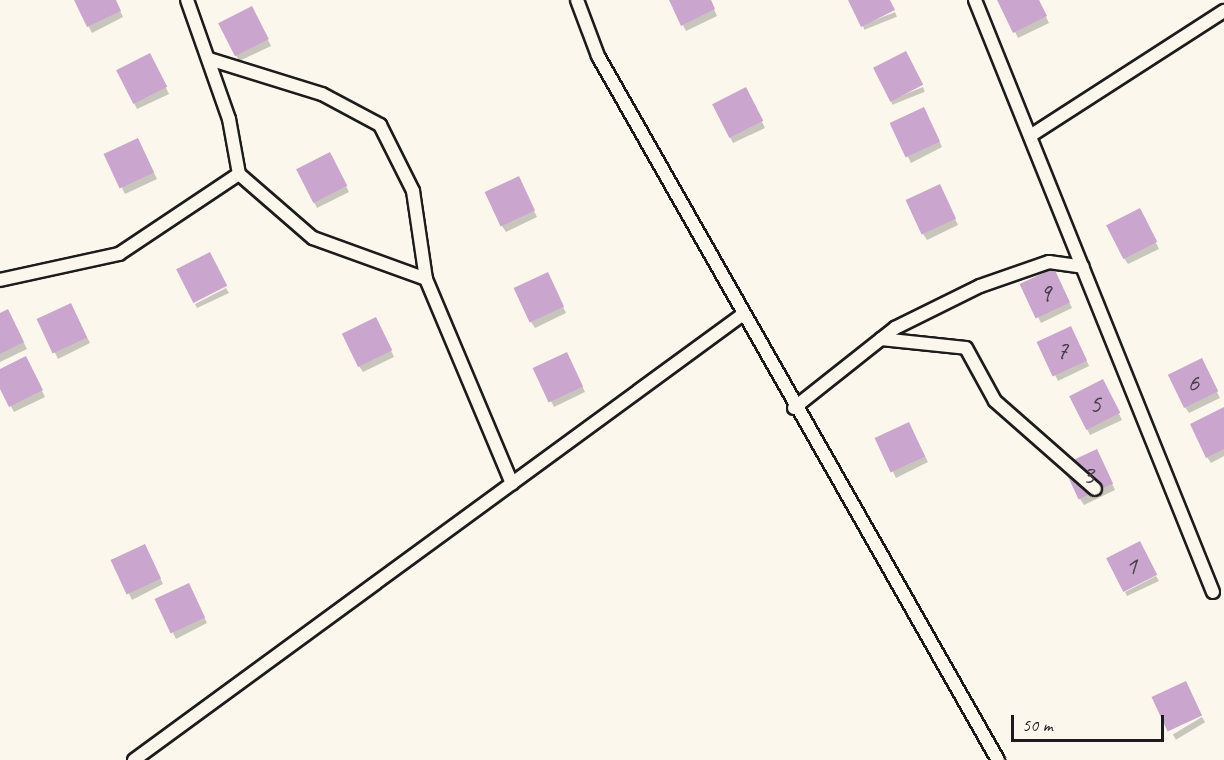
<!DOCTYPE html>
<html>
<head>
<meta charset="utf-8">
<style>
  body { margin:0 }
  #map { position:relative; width:1224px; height:760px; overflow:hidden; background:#fbf7ec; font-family:Caveat,sans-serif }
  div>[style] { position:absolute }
  .shadow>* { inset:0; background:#0003; transform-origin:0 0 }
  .building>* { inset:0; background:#caa6cf; transform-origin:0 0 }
  .roads { filter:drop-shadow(2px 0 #1c1c1c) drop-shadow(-2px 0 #1c1c1c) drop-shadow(0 2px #1c1c1c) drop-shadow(0 -2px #1c1c1c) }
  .service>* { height:12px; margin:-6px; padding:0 6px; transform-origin:6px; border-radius:6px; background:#fbf7ec }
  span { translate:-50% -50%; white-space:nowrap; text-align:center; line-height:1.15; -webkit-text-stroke:6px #fbf7ec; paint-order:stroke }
  .number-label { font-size:26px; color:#483e49 }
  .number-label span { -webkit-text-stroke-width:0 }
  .scale { position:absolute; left:1011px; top:715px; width:153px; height:27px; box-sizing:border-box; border:3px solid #1c1c1c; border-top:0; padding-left:8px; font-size:18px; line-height:21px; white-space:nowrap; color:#1c1c1c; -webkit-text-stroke:4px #fbf7ec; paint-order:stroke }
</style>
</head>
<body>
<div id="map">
  <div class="shadow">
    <div style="clip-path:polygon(75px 0,115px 0,123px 17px,92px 33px)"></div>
    <div style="clip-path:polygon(670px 0,710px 0,717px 16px,686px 31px)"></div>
    <div style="clip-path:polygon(999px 0,1038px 0,1049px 23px,1018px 38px)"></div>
    <div style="left:895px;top:12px;width:5px;height:35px;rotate:68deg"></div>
    <div style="clip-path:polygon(255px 14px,271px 46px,239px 61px,236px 55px)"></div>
    <div style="clip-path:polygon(153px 61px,169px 94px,137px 109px,134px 103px)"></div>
    <div style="left:923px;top:87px;width:5px;height:35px;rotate:68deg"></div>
    <div style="clip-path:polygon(749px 95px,765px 128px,733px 143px,730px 137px)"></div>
    <div style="clip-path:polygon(927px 115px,942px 147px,911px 163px,892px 124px)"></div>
    <div style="clip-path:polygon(141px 146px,157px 179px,125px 194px,122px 188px)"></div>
    <div style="clip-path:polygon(333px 160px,349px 192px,317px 208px,314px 202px)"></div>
    <div style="clip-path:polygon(521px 184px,537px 217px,506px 232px,502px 226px)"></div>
    <div style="clip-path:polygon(942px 192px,958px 225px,927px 240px,923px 234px)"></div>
    <div style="clip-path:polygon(1143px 216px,1159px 249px,1128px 264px,1124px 258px)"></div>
    <div style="clip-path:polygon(1056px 276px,1072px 308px,1041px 323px,1022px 285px)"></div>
    <div style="clip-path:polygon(550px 280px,566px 313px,535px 328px,531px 322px)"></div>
    <div style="clip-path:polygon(226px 288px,229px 293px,197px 308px,195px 304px)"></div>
    <div style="clip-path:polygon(74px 311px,90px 343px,58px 359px,39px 320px)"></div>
    <div style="clip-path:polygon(0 314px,11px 317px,27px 349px,0 362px)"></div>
    <div style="clip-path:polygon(379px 325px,394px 357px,363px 372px,359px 366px)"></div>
    <div style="clip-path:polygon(1074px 334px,1089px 366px,1058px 381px,1039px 343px)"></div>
    <div style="clip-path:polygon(570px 360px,585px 392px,554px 407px,535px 369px)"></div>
    <div style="clip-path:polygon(29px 364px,45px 397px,14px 412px,0 386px,0 371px)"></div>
    <div style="clip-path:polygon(1204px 366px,1220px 398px,1189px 413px,1185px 407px)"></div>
    <div style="clip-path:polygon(1106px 387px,1122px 420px,1090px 435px,1087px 429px)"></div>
    <div style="clip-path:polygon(1224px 411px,1224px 456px,1211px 463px,1207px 457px)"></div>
    <div style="clip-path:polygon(912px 430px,928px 462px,896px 478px,877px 439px)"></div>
    <div style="clip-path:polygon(1100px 457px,1115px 490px,1084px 505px,1080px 499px)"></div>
    <div style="clip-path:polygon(148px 552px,163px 584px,132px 600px,113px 561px)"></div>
    <div style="clip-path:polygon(1156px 576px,1159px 581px,1127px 596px,1125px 592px)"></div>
    <div style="clip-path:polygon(192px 591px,207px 623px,176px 639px,173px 633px)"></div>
    <div style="left:1202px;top:717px;width:6px;height:34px;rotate:59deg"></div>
  </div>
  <div class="building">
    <div style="clip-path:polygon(74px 0,116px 0,121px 11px,87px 27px)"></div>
    <div style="clip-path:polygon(669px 0,711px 0,715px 9px,681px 26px)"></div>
    <div style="clip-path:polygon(848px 0,890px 0,895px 10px,861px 27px)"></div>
    <div style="clip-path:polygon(997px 0,1039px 0,1047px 16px,1013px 33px)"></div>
    <div style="left:252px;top:6px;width:37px;height:38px;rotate:63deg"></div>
    <div style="left:906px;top:51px;width:38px;height:37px;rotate:63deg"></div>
    <div style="left:150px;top:53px;width:38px;height:38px;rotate:63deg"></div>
    <div style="left:746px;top:87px;width:38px;height:38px;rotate:63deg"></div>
    <div style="left:924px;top:107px;width:38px;height:38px;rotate:65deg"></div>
    <div style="left:138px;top:138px;width:38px;height:38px;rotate:65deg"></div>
    <div style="left:330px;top:152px;width:38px;height:38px;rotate:63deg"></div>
    <div style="left:519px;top:176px;width:38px;height:38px;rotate:65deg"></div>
    <div style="left:940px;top:184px;width:38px;height:38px;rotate:65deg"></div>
    <div style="left:1140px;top:208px;width:38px;height:38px;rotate:63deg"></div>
    <div style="left:210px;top:252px;width:38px;height:38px;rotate:63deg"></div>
    <div style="left:1054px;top:268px;width:38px;height:38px;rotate:65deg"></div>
    <div style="left:548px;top:272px;width:38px;height:38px;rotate:65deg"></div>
    <div style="left:71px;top:303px;width:38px;height:38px;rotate:65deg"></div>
    <div style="clip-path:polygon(8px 309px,24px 342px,0 354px,0 313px)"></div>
    <div style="left:376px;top:317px;width:37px;height:38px;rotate:64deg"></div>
    <div style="left:1071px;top:326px;width:38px;height:38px;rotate:65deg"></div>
    <div style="left:567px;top:352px;width:38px;height:38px;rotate:65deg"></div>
    <div style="clip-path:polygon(26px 356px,43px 390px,9px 407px,0 389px,0 369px)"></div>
    <div style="left:1202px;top:358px;width:37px;height:38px;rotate:64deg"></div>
    <div style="left:1103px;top:379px;width:38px;height:38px;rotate:63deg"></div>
    <div style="clip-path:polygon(1224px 407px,1224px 449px,1206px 458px,1190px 424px)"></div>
    <div style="left:909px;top:422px;width:38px;height:38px;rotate:65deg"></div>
    <div style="left:1097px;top:449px;width:38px;height:38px;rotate:65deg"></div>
    <div style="left:1140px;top:541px;width:38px;height:38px;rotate:63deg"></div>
    <div style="left:145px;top:544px;width:38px;height:38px;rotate:65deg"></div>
    <div style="left:189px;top:583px;width:38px;height:38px;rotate:65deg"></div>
    <div style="left:1186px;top:681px;width:38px;height:38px;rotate:65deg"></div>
  </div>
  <div class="roads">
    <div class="service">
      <div style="left:577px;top:0;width:60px;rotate:69.4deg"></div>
      <div style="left:598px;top:56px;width:810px;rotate:60.4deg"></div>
      <div style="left:975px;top:0;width:638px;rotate:68.1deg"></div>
      <div style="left:209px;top:59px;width:118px;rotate:17.2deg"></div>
      <div style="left:322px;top:94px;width:66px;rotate:28.1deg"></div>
      <div style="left:380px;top:125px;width:74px;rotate:63.4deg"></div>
      <div style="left:413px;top:191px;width:89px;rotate:81.6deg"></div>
      <div style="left:1030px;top:136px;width:231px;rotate:-32.8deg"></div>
      <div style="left:239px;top:174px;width:98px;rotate:40.9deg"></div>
      <div style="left:313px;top:238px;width:120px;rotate:19.9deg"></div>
      <div style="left:426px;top:279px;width:222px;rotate:67.2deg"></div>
      <div style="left:0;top:280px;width:122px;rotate:-12.3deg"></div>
      <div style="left:119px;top:254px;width:144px;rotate:-33.7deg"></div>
      <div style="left:239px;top:174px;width:56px;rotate:-100.3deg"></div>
      <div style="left:229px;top:119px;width:126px;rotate:-109.4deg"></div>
      <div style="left:881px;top:339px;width:85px;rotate:6deg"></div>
      <div style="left:966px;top:348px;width:60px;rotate:61.3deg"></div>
      <div style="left:995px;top:401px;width:133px;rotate:41.3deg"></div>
      <div style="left:794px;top:408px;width:129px;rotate:-38.4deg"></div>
      <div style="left:895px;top:328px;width:95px;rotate:-26.3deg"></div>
      <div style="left:980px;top:286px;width:73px;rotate:-19.2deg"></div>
      <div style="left:1049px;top:262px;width:34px;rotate:8deg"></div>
      <div style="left:134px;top:760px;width:753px;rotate:-36.2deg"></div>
    </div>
  </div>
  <div class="number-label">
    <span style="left:1045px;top:293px">9</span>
    <span style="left:1062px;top:351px">7</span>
    <span style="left:1193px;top:383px">6</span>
    <span style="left:1095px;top:404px">5</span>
    <span style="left:1088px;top:475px">3</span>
    <span style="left:1131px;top:566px">1</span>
  </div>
  <div class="scale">50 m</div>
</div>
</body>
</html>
